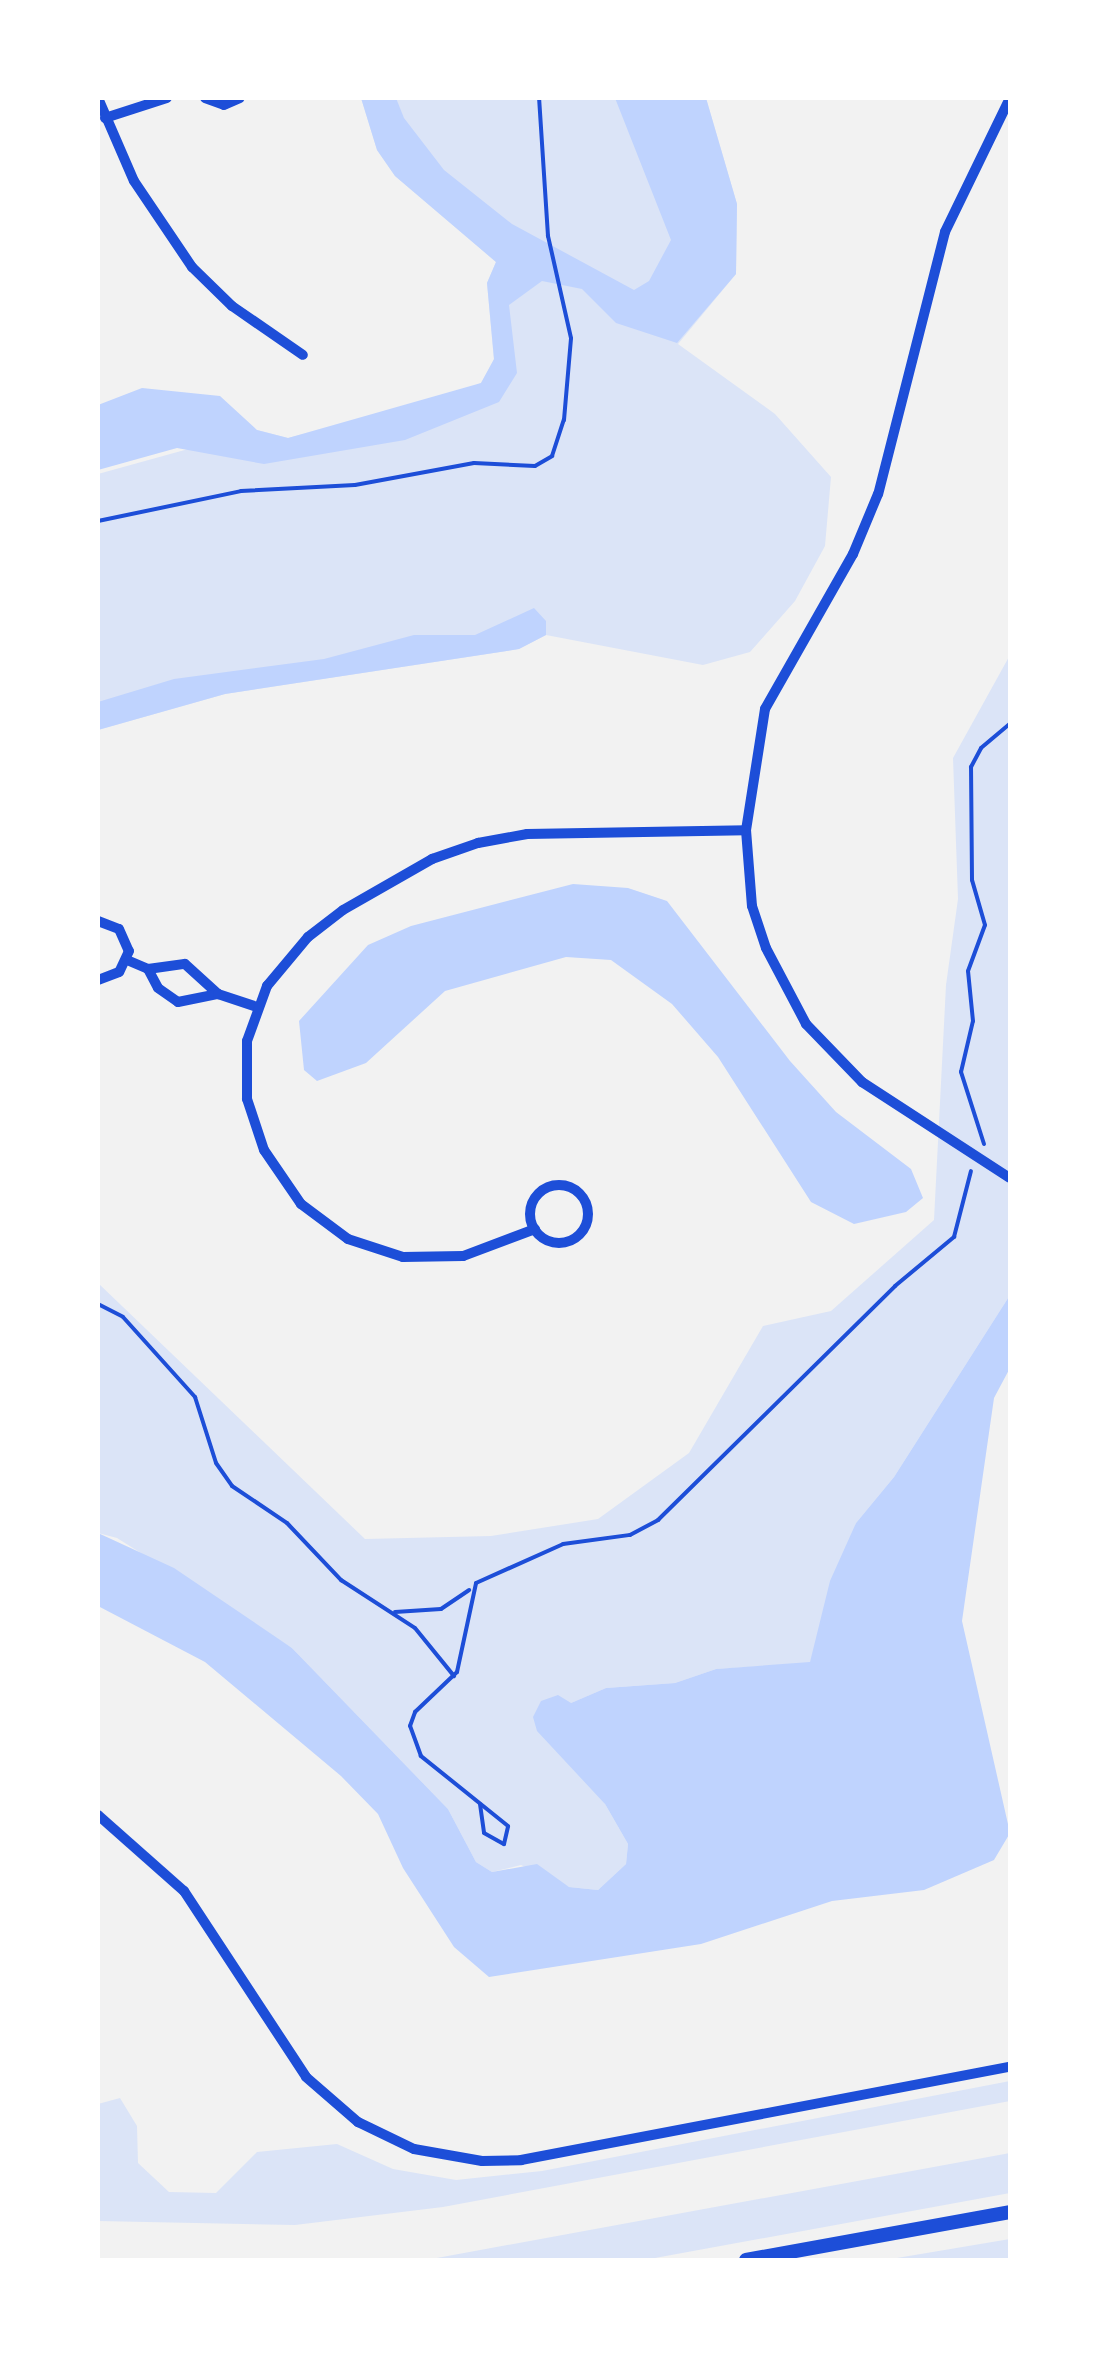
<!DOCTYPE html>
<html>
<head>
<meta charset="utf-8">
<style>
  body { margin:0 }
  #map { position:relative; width:1108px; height:2358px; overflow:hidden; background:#f2f2f2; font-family:Poppins,sans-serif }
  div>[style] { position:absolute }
  .green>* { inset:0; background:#dbe4f7 }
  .water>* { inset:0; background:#bfd3fe }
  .path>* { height:4px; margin:-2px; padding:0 2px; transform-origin:2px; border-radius:2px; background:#1d4ed8 }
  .minor>* { height:10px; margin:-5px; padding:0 5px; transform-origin:5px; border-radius:5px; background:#1d4ed8 }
  .minor>.ring { margin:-5px; padding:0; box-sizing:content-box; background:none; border:10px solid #1d4ed8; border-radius:50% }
  .tertiary>* { height:14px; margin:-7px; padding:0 7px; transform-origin:7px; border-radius:7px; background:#1d4ed8 }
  span { translate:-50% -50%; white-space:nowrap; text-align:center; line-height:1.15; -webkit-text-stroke:8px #fff; paint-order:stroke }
  .frame { position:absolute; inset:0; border:100px solid #fff; pointer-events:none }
</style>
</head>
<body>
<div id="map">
  <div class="green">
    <div style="clip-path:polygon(361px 98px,706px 98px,737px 204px,736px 274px,678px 344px,775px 414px,831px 477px,825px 546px,795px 601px,750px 652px,703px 665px,546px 635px,519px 649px,225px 694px,98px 730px,98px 474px,257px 430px,288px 438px,448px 398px,481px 383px,494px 360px,487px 283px,496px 262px,395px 176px,377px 150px)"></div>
    <div style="clip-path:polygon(1010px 655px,1010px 1295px,894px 1477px,856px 1523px,810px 1663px,716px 1669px,675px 1683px,606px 1688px,571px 1703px,605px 1804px,628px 1844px,626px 1864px,598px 1890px,569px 1887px,521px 1865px,492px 1872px,476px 1862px,448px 1809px,292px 1648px,117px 1538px,98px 1533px,98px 1283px,365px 1539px,491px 1536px,598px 1519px,689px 1453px,763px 1326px,831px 1311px,934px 1220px,946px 985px,958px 899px,953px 758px)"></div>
    <div style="clip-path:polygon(1010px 2081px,1010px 2101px,443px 2207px,295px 2225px,98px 2221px,98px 2104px,120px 2098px,137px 2126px,138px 2163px,169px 2192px,216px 2193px,257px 2152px,337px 2144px,393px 2169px,456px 2180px,542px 2171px)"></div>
    <div style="clip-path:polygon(1010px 2153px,1010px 2193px,644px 2260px,426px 2260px)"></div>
    <div style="clip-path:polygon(1010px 2239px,1010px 2260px,885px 2260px)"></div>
  </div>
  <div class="water">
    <div style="clip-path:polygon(361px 98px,396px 98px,404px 118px,444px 170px,512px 224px,634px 290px,649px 281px,671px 240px,615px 98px,706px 98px,737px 204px,736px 274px,677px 343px,616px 323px,582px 289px,542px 281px,509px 305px,517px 373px,499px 402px,405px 440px,264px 464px,177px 448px,98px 470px,98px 405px,142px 388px,220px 396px,257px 430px,288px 438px,481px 383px,494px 359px,487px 283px,496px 262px,395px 176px,377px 150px)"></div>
    <div style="clip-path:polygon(534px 608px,546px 621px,546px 635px,519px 649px,225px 694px,98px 730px,98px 702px,174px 679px,324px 659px,414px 635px,475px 635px)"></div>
    <div style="clip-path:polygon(573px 884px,628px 888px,667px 901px,790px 1061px,836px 1112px,911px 1169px,923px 1198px,906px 1212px,854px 1224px,811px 1202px,718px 1057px,672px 1004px,611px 960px,566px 957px,445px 991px,366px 1063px,317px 1081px,304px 1070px,299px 1021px,368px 945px,411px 926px)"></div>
    <div style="clip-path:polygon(1010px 1295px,1010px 1368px,994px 1398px,962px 1621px,1010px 1833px,994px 1860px,924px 1890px,832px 1901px,701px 1944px,489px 1977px,454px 1947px,403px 1868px,378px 1814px,341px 1776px,205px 1662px,98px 1606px,98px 1533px,174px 1568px,292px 1648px,448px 1809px,476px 1862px,492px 1872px,537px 1864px,569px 1887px,598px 1890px,626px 1864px,628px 1844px,605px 1804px,537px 1731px,533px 1717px,541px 1701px,558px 1695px,571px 1703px,606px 1688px,675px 1683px,716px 1669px,810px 1662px,830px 1581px,856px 1523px,894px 1477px)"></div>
  </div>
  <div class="path">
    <div style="left:98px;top:521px;width:146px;rotate:-11.8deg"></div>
    <div style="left:241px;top:491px;width:114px;rotate:-3deg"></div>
    <div style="left:355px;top:485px;width:121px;rotate:-10.5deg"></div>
    <div style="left:474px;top:463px;width:61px;rotate:2.8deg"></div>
    <div style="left:535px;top:466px;width:20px;rotate:-30deg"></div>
    <div style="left:552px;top:456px;width:38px;rotate:-72deg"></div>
    <div style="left:564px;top:420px;width:82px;rotate:-85.1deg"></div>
    <div style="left:571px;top:338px;width:105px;rotate:-102.7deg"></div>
    <div style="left:548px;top:236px;width:138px;rotate:-93.7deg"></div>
    <div style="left:984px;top:1144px;width:76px;rotate:-107.7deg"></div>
    <div style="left:961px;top:1072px;width:52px;rotate:-76.8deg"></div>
    <div style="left:973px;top:1021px;width:50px;rotate:-95.7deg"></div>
    <div style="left:968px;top:971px;width:49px;rotate:-69.7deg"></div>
    <div style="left:985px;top:925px;width:47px;rotate:-106.1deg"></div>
    <div style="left:972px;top:880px;width:113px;rotate:-90.5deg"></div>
    <div style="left:971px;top:767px;width:21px;rotate:-62deg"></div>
    <div style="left:981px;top:748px;width:38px;rotate:-40deg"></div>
    <div style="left:98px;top:1304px;width:28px;rotate:27deg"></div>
    <div style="left:123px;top:1317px;width:108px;rotate:48deg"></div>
    <div style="left:195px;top:1397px;width:69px;rotate:72.3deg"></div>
    <div style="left:216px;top:1463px;width:28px;rotate:55deg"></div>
    <div style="left:232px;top:1486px;width:66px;rotate:33.9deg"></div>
    <div style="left:287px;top:1523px;width:79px;rotate:46.5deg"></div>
    <div style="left:341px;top:1580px;width:88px;rotate:33deg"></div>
    <div style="left:415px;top:1628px;width:62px;rotate:50.9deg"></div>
    <div style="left:395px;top:1612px;width:46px;rotate:-3.7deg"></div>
    <div style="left:441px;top:1609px;width:34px;rotate:-34deg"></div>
    <div style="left:480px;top:1804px;width:29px;rotate:82deg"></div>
    <div style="left:484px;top:1833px;width:23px;rotate:29deg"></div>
    <div style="left:504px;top:1844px;width:18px;rotate:-77deg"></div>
    <div style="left:508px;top:1826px;width:112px;rotate:-141.2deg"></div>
    <div style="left:421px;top:1756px;width:32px;rotate:-110deg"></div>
    <div style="left:410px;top:1726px;width:15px;rotate:-70deg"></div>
    <div style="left:415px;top:1712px;width:58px;rotate:-43.6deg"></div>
    <div style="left:457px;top:1672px;width:91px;rotate:-77.9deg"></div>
    <div style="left:476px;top:1583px;width:95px;rotate:-24.1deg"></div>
    <div style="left:563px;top:1544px;width:68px;rotate:-7.7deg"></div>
    <div style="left:630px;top:1535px;width:32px;rotate:-28deg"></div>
    <div style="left:658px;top:1520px;width:333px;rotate:-44.6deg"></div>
    <div style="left:895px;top:1286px;width:77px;rotate:-39.7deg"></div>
    <div style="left:954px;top:1237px;width:68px;rotate:-75.6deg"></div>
  </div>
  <div class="minor">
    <div style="left:98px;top:98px;width:90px;rotate:66.6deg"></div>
    <div style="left:134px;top:181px;width:104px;rotate:56deg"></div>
    <div style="left:192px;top:267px;width:56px;rotate:44.3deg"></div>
    <div style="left:232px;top:306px;width:86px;rotate:34.6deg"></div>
    <div style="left:205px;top:98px;width:20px;rotate:20deg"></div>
    <div style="left:224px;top:105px;width:17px;rotate:-24deg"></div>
    <div style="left:1010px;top:98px;width:149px;rotate:115.9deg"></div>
    <div style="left:945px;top:232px;width:270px;rotate:104.3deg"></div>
    <div style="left:878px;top:494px;width:65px;rotate:112.6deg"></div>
    <div style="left:853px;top:554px;width:178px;rotate:119.6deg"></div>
    <div style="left:765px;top:709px;width:122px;rotate:98.9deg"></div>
    <div style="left:746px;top:830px;width:76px;rotate:85.5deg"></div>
    <div style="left:752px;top:906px;width:44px;rotate:71.6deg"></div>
    <div style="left:766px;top:948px;width:86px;rotate:62.2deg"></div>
    <div style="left:806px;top:1024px;width:81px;rotate:46deg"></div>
    <div style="left:862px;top:1082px;width:176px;rotate:33deg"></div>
    <div style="left:105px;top:118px;width:65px;rotate:-17.9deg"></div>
    <div style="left:98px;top:921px;width:22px;rotate:21deg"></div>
    <div style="left:119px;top:929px;width:24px;rotate:66deg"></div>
    <div style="left:129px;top:951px;width:23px;rotate:115deg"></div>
    <div style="left:119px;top:972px;width:22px;rotate:159deg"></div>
    <div style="left:127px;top:960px;width:23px;rotate:23deg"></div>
    <div style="left:148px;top:969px;width:37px;rotate:-8deg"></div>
    <div style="left:185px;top:964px;width:45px;rotate:42.3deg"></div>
    <div style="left:148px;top:969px;width:21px;rotate:62deg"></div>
    <div style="left:158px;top:988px;width:24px;rotate:35deg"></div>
    <div style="left:178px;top:1002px;width:41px;rotate:-11.3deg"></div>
    <div style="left:218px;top:994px;width:41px;rotate:18.4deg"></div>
    <div class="ring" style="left:530px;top:1185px;width:48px;height:48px"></div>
    <div style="left:535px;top:1229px;width:77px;rotate:159.4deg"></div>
    <div style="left:463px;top:1256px;width:60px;rotate:179deg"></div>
    <div style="left:403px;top:1257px;width:58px;rotate:-161.9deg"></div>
    <div style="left:348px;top:1239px;width:59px;rotate:-143.3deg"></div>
    <div style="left:301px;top:1204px;width:65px;rotate:-124.4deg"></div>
    <div style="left:264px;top:1150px;width:54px;rotate:-108.4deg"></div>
    <div style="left:247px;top:1099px;width:58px;rotate:-90deg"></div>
    <div style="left:247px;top:1041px;width:59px;rotate:-70deg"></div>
    <div style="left:267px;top:986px;width:64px;rotate:-50.1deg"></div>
    <div style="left:308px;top:937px;width:44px;rotate:-37.6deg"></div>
    <div style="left:343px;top:910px;width:103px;rotate:-29.8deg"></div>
    <div style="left:432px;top:859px;width:49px;rotate:-19.2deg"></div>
    <div style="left:478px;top:843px;width:50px;rotate:-10.4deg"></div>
    <div style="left:527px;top:834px;width:219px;rotate:-1deg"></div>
    <div style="left:98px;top:1815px;width:115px;rotate:41.5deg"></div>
    <div style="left:184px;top:1891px;width:222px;rotate:56.7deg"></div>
    <div style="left:306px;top:2077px;width:69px;rotate:40.9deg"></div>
    <div style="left:358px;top:2122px;width:62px;rotate:25.7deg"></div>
    <div style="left:414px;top:2149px;width:69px;rotate:10deg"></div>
    <div style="left:482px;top:2161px;width:39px;rotate:-1deg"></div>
    <div style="left:521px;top:2160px;width:498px;rotate:-10.8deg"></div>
  </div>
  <div class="tertiary">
    <div style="left:746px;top:2260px;width:268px;rotate:-10.3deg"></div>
  </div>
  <div class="frame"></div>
</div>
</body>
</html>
